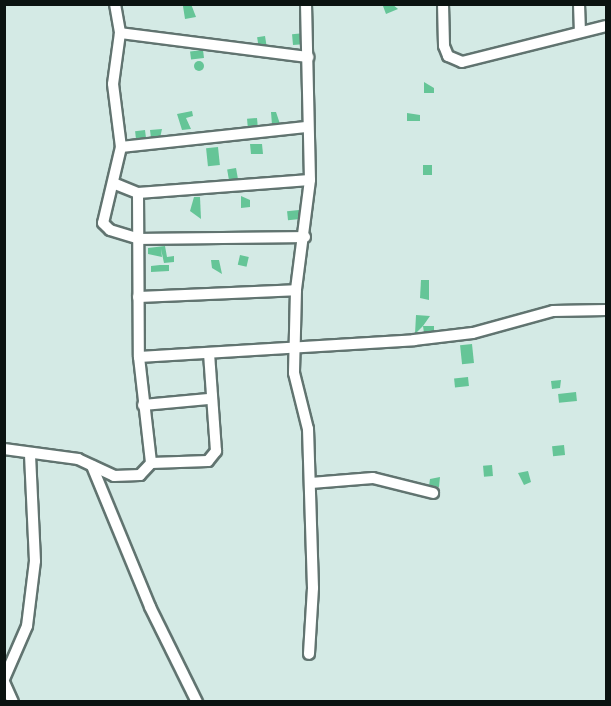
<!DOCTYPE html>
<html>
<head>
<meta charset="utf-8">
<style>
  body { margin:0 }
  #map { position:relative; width:611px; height:706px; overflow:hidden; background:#d4eae5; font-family:Lora,serif }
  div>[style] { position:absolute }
  .building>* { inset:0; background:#65c597; transform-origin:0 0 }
  .round { border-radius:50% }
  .roads { filter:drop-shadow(2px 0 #617470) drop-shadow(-2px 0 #617470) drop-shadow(0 2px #617470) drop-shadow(0 -2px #617470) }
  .street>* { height:10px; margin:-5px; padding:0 5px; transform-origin:5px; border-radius:5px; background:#fff }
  span { translate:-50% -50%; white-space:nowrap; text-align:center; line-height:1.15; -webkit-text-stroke:6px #d4eae5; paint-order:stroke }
  .frame { position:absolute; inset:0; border:6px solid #0b1311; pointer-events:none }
</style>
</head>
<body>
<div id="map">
  <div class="building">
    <div style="clip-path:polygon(191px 4px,196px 17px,185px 19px,183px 6px)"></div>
    <div style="clip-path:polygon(383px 6px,392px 4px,398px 9px,386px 14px)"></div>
    <div style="left:305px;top:33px;width:11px;height:13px;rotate:85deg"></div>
    <div style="left:265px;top:36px;width:13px;height:8px;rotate:81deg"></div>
    <div style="left:203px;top:50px;width:8px;height:13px;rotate:83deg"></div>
    <div class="round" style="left:194px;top:61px;width:10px;height:10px"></div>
    <div style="clip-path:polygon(424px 82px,434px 88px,434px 93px,424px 93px)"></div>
    <div style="clip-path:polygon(192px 111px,193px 116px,186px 118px,191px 129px,182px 130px,177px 114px)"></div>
    <div style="clip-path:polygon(271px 112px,276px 112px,280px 124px,272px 125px)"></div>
    <div style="clip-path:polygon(407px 113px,420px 115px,420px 121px,407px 121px)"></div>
    <div style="left:257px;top:118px;width:11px;height:10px;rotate:85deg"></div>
    <div style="clip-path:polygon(162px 129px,160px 138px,151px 138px,150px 130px)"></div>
    <div style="left:145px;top:130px;width:8px;height:10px;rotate:83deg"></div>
    <div style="clip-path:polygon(250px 144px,262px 144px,263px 154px,251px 154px)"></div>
    <div style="left:218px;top:147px;width:18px;height:12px;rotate:84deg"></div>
    <div style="left:423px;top:165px;width:9px;height:10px"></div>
    <div style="left:236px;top:168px;width:11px;height:9px;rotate:80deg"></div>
    <div style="clip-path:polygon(241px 196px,250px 200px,250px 207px,241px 208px)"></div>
    <div style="clip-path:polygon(194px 197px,200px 197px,201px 219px,190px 211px)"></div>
    <div style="left:299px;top:210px;width:9px;height:12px;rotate:84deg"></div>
    <div style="clip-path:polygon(165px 246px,167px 257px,174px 256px,174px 262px,164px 263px,161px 249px,162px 257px,148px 254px,148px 248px)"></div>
    <div style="left:240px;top:255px;width:9px;height:10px;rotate:13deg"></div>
    <div style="clip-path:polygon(211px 260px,219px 260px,222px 274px,212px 268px)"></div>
    <div style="clip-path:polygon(160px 265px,169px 265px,169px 271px,151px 272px,151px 266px)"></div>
    <div style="clip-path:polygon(421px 280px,429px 280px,429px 300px,420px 298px)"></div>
    <div style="clip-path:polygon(416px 315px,430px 316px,423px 326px,434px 326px,434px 333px,424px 333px,423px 326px,415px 334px)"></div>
    <div style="left:472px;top:344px;width:19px;height:12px;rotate:84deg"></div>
    <div style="left:468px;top:377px;width:9px;height:14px;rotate:84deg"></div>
    <div style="clip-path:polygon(561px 380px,560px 388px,552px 389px,551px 381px)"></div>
    <div style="left:576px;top:392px;width:9px;height:18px;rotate:84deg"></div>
    <div style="left:564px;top:445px;width:10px;height:12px;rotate:84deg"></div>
    <div style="left:492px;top:465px;width:11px;height:9px;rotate:85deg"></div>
    <div style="clip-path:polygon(528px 471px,531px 482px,524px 485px,518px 473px)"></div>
    <div style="clip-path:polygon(440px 477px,439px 487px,429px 486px,430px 479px)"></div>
  </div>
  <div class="roads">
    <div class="street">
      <div style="left:115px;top:4px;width:29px;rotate:80deg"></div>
      <div style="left:120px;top:33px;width:51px;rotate:97.8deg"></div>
      <div style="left:113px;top:84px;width:64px;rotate:82.8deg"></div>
      <div style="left:121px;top:147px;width:78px;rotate:103.3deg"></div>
      <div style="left:103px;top:223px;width:10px;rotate:45deg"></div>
      <div style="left:110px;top:230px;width:31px;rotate:17deg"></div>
      <div style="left:140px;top:239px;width:165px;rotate:-0.7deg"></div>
      <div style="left:306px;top:4px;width:176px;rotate:88.7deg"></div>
      <div style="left:310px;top:180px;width:111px;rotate:97.3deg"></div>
      <div style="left:296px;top:290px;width:83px;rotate:91.4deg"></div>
      <div style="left:294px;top:373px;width:58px;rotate:76deg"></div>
      <div style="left:308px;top:429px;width:159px;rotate:88.2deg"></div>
      <div style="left:313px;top:588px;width:66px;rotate:93.5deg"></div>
      <div style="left:443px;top:4px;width:42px;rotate:88.6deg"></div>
      <div style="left:444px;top:46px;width:11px;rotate:68deg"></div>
      <div style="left:448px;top:56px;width:15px;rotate:23deg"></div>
      <div style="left:462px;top:62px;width:148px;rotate:-14deg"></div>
      <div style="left:579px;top:4px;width:27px;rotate:88deg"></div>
      <div style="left:120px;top:33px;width:190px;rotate:7.3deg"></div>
      <div style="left:121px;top:147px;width:186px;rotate:-6.2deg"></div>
      <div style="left:113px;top:183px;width:27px;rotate:22deg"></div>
      <div style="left:138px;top:193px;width:172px;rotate:-4.3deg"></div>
      <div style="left:138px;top:193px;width:164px;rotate:89.7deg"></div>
      <div style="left:139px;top:357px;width:107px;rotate:83.5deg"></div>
      <div style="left:138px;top:297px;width:158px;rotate:-2.5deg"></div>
      <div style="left:139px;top:357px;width:276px;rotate:-3.5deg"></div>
      <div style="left:414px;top:340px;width:59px;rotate:-6.8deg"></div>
      <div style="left:473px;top:333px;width:83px;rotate:-15.4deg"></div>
      <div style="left:553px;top:311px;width:53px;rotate:-1.1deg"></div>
      <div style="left:143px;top:405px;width:66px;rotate:-5.2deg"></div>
      <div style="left:4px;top:449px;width:75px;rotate:7.7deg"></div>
      <div style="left:78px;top:459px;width:40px;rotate:25deg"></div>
      <div style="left:114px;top:476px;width:26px;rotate:-2deg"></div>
      <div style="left:140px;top:475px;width:16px;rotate:-47deg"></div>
      <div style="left:151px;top:463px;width:57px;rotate:-2deg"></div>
      <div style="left:208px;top:461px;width:13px;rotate:-51deg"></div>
      <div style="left:216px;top:451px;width:98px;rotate:-94.1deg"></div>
      <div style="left:92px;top:466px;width:152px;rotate:67.6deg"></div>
      <div style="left:150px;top:607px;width:106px;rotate:63.7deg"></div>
      <div style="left:311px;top:483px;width:62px;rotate:-4.6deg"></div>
      <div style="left:373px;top:478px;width:62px;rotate:14deg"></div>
      <div style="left:4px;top:679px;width:58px;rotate:-66.5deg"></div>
      <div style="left:27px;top:626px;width:65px;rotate:-83deg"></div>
      <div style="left:35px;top:561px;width:108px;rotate:-92.7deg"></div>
      <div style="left:4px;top:682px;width:22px;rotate:66deg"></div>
    </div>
  </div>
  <div class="frame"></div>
</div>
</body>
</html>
